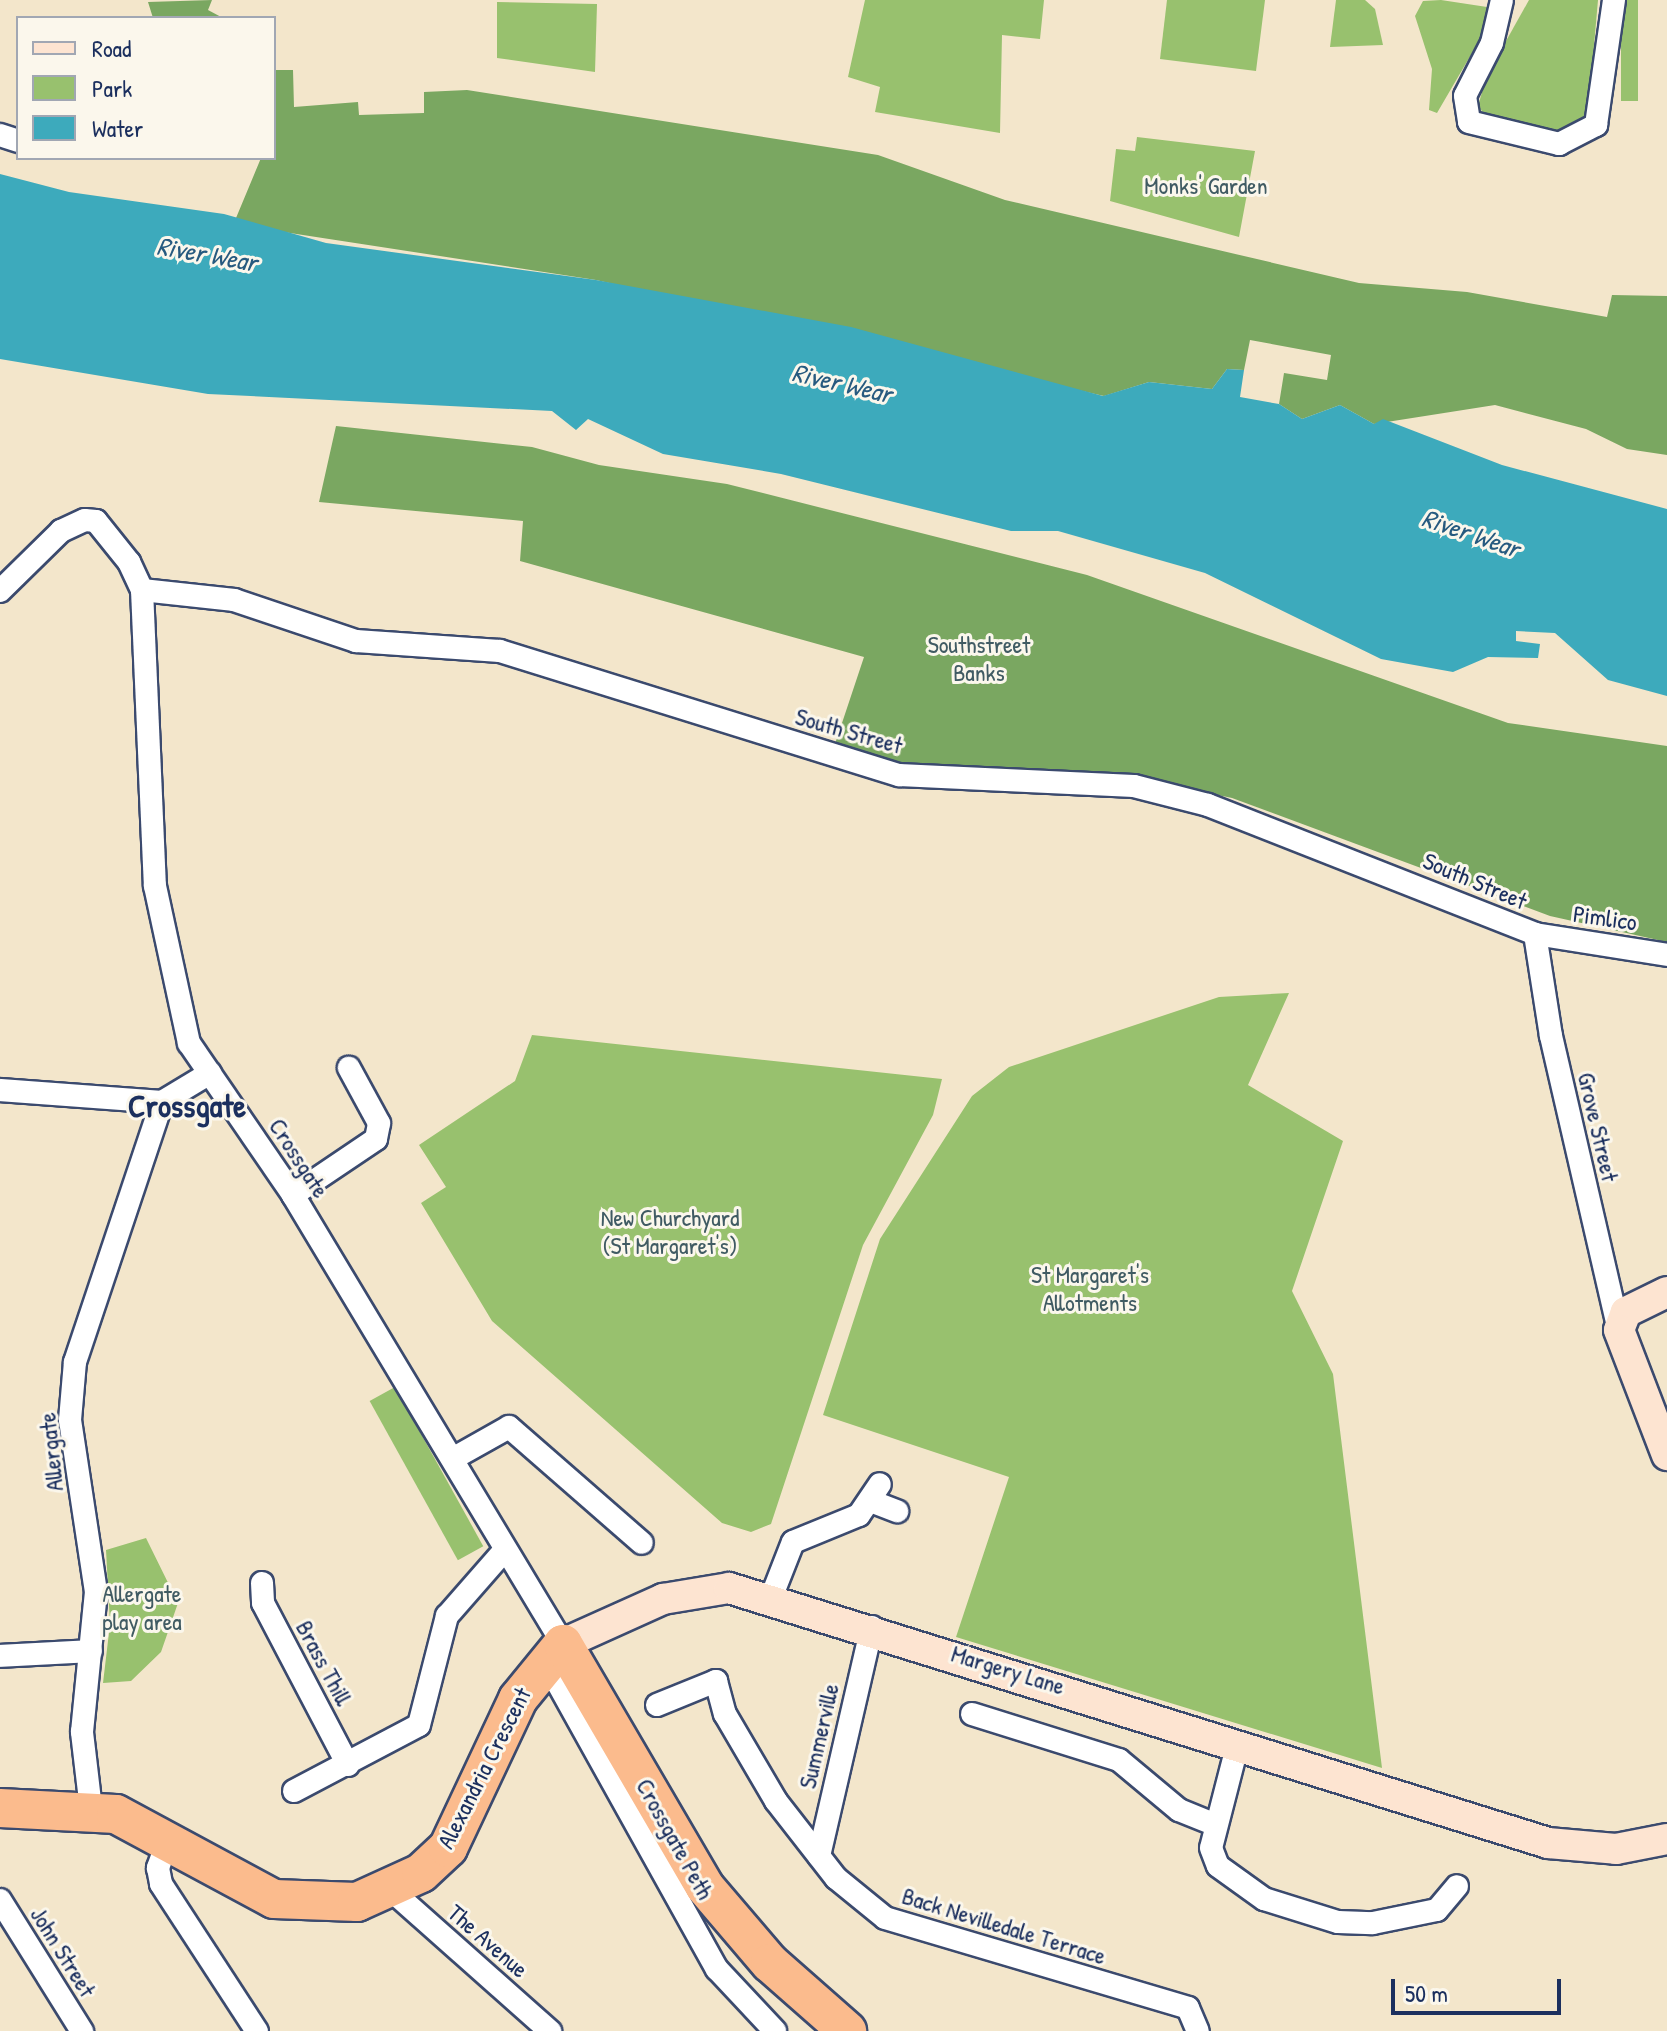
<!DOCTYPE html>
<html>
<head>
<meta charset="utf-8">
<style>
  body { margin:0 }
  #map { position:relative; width:1667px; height:2031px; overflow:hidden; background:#f3e6cb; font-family:"Patrick Hand",sans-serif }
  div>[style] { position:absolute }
  .green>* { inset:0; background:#98c16e; transform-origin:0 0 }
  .forest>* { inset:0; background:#7aa761 }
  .water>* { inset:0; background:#3daabc }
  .roads { filter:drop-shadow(2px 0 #3b4a6e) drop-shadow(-2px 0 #3b4a6e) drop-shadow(0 2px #3b4a6e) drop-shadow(0 -2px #3b4a6e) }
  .street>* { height:22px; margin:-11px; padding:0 11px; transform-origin:11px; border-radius:11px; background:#fff }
  .secondary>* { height:30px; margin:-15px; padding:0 15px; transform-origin:15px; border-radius:15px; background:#fde4d1 }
  .highway>* { height:38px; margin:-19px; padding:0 19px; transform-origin:19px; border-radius:19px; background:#fbbb8d }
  span { translate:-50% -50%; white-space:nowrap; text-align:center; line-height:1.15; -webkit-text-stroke:6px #fbf7ec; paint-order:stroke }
  .park-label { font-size:24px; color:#405b63 }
  .street-label { font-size:24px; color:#1b2f5e }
  .water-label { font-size:26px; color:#275a7f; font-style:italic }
  .district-label { font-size:32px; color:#1b2f5e; font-weight:700 }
  .legend { position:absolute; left:16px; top:16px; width:260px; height:144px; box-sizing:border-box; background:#fbf7ec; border:2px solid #a1a7b3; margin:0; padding:10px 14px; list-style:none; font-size:24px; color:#1b2f5e }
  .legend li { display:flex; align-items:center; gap:16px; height:40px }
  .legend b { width:40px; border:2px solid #a1a7b3 }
  .scale { position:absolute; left:1391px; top:1979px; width:170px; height:36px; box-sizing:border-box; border:4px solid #1b2f5e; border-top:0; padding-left:10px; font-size:24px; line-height:28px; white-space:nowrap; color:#1b2f5e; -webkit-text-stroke:6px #fbf7ec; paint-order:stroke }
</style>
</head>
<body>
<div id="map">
  <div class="green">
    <div style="clip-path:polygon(865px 0,1044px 0,1040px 39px,1002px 35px,1000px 133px,875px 112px,880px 87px,848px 77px)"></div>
    <div style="clip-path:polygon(1167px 0,1265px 0,1256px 71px,1160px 59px)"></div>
    <div style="clip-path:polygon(1336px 0,1365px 0,1375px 9px,1383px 45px,1330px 47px)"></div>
    <div style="clip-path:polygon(1441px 0,1487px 7px,1493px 17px,1437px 113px,1429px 110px,1432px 69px,1415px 16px,1423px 1px)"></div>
    <div style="clip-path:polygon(1529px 0,1598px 0,1588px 114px,1579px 126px,1554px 134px,1485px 115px,1478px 106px,1487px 75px)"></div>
    <div style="left:1621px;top:0;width:17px;height:101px"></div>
    <div style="clip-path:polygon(497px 2px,597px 4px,595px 72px,497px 58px)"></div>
    <div style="clip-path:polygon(1137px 137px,1255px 151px,1239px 237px,1110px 201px,1116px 149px,1135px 151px)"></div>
    <div style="clip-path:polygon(1289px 993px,1248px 1085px,1343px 1141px,1292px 1291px,1333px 1374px,1382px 1768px,956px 1637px,1009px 1477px,823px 1415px,880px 1239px,972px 1096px,1009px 1067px,1219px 997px)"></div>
    <div style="clip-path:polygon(532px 1035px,942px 1079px,933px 1115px,863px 1245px,771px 1524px,751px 1532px,722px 1523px,492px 1321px,421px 1203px,446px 1187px,419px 1145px,515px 1081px)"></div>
    <div style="left:395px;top:1387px;width:182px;height:29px;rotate:61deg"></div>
    <div style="clip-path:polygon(146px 1538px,178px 1603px,161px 1652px,131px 1681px,103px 1683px,110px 1624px,106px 1550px)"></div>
  </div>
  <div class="forest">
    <div style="clip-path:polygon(212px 0,208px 10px,223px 18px,153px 18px,148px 2px)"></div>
    <div style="clip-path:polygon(276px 70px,293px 70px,294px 107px,358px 102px,359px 115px,424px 113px,424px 92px,467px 90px,878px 155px,1005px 200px,1359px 283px,1467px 292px,1607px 317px,1612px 295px,1667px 296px,1667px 455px,1627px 449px,1586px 429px,1495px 405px,1374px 424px,1340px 405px,1302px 419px,1279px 404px,1284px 373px,1327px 380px,1331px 355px,1250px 340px,1244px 370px,1227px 369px,1212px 389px,1149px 382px,1104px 396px,596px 280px,277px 231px,236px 218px,261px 158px,274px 158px)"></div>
    <div style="clip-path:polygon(336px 426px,532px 447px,599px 465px,727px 484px,1087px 575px,1508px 723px,1667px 746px,1667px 942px,1550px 916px,1232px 798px,1123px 775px,900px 762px,834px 747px,864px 657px,520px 561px,523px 521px,319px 502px)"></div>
  </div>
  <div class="water">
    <div style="clip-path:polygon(0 174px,69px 192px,224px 214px,326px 243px,596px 280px,851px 327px,1103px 396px,1149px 382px,1212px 389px,1227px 369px,1244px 370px,1240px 397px,1279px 404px,1302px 419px,1340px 405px,1374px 424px,1383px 419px,1502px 465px,1667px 509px,1667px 696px,1608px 680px,1555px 633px,1516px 631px,1516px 641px,1540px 644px,1538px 658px,1488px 657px,1453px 672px,1381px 659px,1205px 573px,1058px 531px,1011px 531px,781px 474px,663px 454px,588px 419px,576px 430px,552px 411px,208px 394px,0 359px)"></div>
  </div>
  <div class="roads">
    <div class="street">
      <div style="left:1502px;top:0;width:44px;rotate:103.1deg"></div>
      <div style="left:1492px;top:43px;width:59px;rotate:117deg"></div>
      <div style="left:1465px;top:96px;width:26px;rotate:81deg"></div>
      <div style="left:1469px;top:122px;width:93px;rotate:13.7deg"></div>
      <div style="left:1559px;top:144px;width:42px;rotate:-27.2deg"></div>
      <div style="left:1596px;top:125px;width:126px;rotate:-81.8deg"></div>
      <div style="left:0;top:135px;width:19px;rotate:18deg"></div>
      <div style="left:142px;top:590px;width:93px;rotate:6.2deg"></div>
      <div style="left:234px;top:600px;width:129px;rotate:18.6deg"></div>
      <div style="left:356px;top:641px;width:144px;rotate:4deg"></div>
      <div style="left:500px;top:651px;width:418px;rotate:17.3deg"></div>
      <div style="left:899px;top:775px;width:235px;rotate:2.7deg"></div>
      <div style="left:1134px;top:786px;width:76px;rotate:14.4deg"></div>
      <div style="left:1208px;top:805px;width:352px;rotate:21.5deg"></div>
      <div style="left:1535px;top:934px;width:134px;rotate:9deg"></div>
      <div style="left:0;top:591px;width:86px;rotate:-44.5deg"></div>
      <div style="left:61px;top:531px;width:26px;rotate:-25deg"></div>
      <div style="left:85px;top:520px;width:11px;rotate:5deg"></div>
      <div style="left:96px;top:521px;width:53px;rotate:51.2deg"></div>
      <div style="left:129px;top:562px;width:31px;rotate:65deg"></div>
      <div style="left:142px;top:590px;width:296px;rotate:87.5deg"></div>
      <div style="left:155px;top:886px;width:161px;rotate:77.8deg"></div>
      <div style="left:189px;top:1043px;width:184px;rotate:55.6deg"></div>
      <div style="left:293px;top:1195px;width:524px;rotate:58.98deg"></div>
      <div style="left:1535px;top:934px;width:103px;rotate:81.1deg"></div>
      <div style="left:1551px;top:1036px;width:302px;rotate:77deg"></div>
      <div style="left:0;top:1090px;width:162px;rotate:4.2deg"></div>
      <div style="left:293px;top:1195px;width:100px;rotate:-34deg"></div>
      <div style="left:376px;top:1139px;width:16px;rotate:-79deg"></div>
      <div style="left:379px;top:1123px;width:63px;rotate:-118.6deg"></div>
      <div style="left:454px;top:1458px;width:63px;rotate:-29.4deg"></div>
      <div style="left:509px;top:1427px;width:176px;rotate:41.1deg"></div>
      <div style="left:873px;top:1502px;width:26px;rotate:21deg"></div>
      <div style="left:262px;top:1583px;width:20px;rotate:87deg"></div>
      <div style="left:263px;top:1603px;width:183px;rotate:62.3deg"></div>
      <div style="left:771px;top:1598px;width:60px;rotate:-68.6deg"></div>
      <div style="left:793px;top:1542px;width:71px;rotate:-22.2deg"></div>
      <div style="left:859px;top:1515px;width:37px;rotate:-56deg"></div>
      <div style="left:0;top:1656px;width:91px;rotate:-3.1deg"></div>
      <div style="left:534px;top:1674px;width:24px;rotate:19deg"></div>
      <div style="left:557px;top:1682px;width:329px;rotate:60.9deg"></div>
      <div style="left:717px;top:1969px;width:85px;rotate:46.9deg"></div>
      <div style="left:657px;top:1705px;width:64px;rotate:-22.1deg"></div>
      <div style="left:716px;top:1681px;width:34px;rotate:75deg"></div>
      <div style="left:725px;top:1714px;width:101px;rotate:59.6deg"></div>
      <div style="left:776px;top:1801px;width:98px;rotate:52.1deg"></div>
      <div style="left:836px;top:1878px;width:63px;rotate:39.2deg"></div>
      <div style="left:885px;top:1918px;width:316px;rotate:16.5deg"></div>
      <div style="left:1188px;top:2008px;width:25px;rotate:67deg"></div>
      <div style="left:972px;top:1714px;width:154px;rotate:17.4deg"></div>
      <div style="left:1119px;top:1760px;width:78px;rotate:39.8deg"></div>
      <div style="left:1179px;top:1810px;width:35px;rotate:22deg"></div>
      <div style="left:1238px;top:1743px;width:108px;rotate:104.4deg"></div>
      <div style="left:1211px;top:1848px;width:19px;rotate:69deg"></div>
      <div style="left:1218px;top:1866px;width:57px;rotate:35.7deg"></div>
      <div style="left:1264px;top:1899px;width:77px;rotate:17.3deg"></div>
      <div style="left:1338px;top:1922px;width:35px;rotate:2deg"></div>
      <div style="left:1373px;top:1923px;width:65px;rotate:-11.5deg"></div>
      <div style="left:1437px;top:1910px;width:31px;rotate:-50deg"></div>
      <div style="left:294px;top:1791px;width:141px;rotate:-27.8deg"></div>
      <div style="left:419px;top:1725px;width:113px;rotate:-75.6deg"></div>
      <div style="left:447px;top:1616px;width:85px;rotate:-48.8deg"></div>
      <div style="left:91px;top:1809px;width:78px;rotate:-96.7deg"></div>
      <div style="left:82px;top:1732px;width:141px;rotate:-84.3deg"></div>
      <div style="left:96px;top:1592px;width:174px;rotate:-98.6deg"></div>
      <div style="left:70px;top:1420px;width:58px;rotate:-85.1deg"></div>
      <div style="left:75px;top:1362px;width:274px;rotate:-71.5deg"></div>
      <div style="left:162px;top:1102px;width:56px;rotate:-31.1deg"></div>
      <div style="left:167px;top:1843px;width:27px;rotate:110deg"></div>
      <div style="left:158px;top:1868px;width:16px;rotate:79deg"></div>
      <div style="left:161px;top:1884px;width:176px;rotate:56.9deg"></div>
      <div style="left:819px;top:1856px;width:235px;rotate:-77deg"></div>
      <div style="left:391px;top:1890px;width:213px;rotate:41.6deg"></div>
      <div style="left:0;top:1900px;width:155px;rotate:58deg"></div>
    </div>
    <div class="secondary">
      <div style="left:1667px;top:1292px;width:46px;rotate:154deg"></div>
      <div style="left:1626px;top:1312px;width:19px;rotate:111deg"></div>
      <div style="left:1619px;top:1330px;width:134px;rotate:69deg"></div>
      <div style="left:563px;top:1644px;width:110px;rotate:-24.2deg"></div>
      <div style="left:663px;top:1599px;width:67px;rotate:-9.5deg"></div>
      <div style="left:729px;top:1588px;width:858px;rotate:17.29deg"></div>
      <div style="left:1548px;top:1843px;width:68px;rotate:5deg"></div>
      <div style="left:1616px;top:1849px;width:52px;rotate:-11.1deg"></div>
    </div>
    <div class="highway">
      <div style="left:0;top:1808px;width:116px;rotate:3deg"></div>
      <div style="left:116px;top:1814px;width:179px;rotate:28.3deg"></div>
      <div style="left:274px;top:1899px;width:83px;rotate:2.1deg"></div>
      <div style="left:357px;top:1902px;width:70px;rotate:-24.4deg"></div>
      <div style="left:421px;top:1873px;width:37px;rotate:-43deg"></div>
      <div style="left:448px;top:1848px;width:165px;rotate:-64.8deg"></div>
      <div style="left:518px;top:1699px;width:71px;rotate:-50.7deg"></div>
      <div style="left:563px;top:1644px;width:281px;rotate:59.7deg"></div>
      <div style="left:705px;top:1887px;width:100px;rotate:49.5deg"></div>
      <div style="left:770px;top:1963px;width:103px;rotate:41.4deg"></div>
    </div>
  </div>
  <div class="park-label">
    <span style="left:1206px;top:186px">Monks' Garden</span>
    <span style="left:979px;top:659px">Southstreet<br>Banks</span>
    <span style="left:670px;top:1232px">New Churchyard<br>(St Margaret's)</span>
    <span style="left:1090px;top:1289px">St Margaret's<br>Allotments</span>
    <span style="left:142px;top:1608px">Allergate<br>play area</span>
  </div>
  <div class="street-label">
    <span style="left:849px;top:731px;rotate:16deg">South Street</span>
    <span style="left:1475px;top:881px;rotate:23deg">South Street</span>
    <span style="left:1605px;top:918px;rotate:8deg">Pimlico</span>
    <span style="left:1598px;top:1127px;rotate:77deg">Grove Street</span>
    <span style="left:299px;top:1158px;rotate:57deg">Crossgate</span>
    <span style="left:51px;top:1452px;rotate:-96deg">Allergate</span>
    <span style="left:324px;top:1663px;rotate:62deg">Brass Thill</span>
    <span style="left:1008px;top:1670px;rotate:17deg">Margery Lane</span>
    <span style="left:819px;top:1736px;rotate:-77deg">Summerville</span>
    <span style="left:484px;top:1768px;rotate:-63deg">Alexandria Crescent</span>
    <span style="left:675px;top:1839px;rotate:61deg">Crossgate Peth</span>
    <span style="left:1004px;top:1926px;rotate:17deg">Back Nevilledale Terrace</span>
    <span style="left:488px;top:1941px;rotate:41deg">The Avenue</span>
    <span style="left:63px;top:1952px;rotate:58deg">John Street</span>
  </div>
  <div class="water-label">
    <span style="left:207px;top:254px;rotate:10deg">River Wear</span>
    <span style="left:842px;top:383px;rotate:13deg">River Wear</span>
    <span style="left:1471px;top:533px;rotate:19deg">River Wear</span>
  </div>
  <div class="district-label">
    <span style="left:187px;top:1106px">Crossgate</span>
  </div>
  <ul class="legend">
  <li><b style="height:10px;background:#fde4d1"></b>Road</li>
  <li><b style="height:22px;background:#98c16e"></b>Park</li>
  <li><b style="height:22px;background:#3daabc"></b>Water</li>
  </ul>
  <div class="scale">50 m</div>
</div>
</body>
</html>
